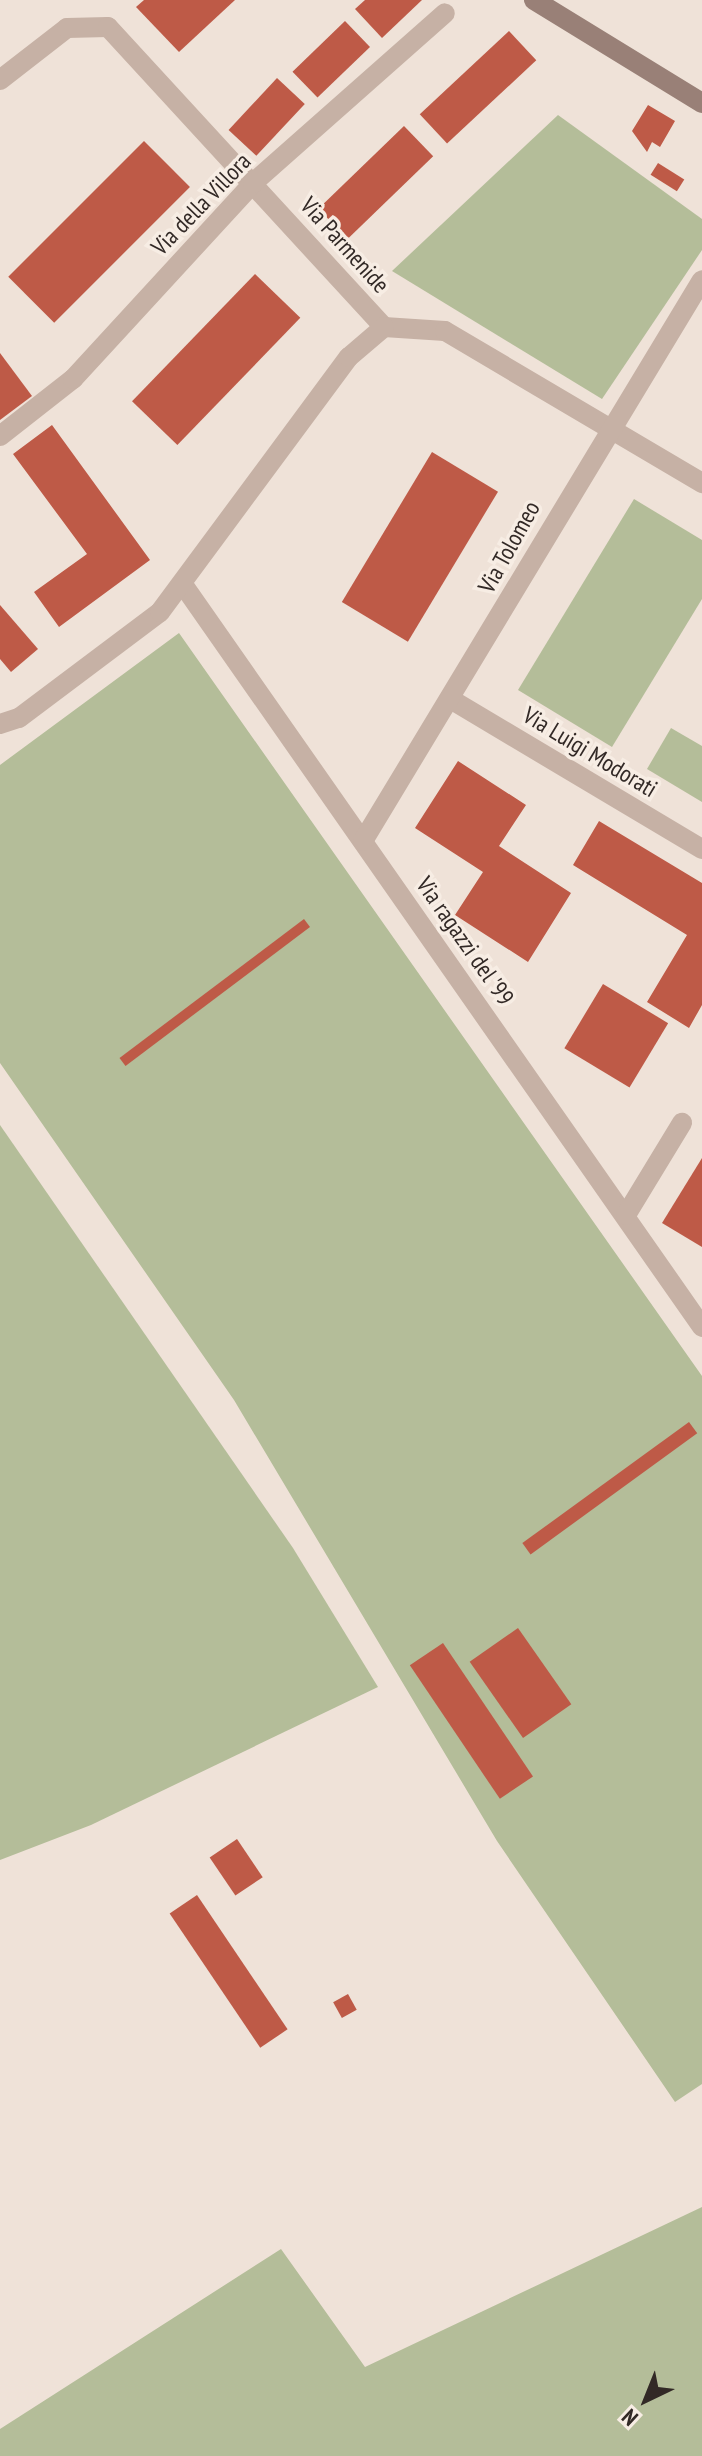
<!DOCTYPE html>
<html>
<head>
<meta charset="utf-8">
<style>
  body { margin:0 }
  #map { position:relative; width:702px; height:2456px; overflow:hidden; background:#efe2d8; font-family:"PT Sans Narrow",sans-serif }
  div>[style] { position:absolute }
  .green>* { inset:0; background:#b4bd99 }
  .building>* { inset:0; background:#be5a47; transform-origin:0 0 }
  .minor>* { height:20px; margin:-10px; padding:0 10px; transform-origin:10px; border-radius:10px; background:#c6b1a5 }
  .secondary>* { height:20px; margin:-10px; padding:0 10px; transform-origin:10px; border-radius:10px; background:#998077 }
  span { translate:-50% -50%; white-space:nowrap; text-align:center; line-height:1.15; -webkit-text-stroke:7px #f7ede4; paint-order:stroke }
  .street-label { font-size:24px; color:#322926 }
  .north { position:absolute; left:606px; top:2360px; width:80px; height:80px; -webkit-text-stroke:6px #f7ede4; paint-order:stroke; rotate:223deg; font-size:22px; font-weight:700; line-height:32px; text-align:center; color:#322926 }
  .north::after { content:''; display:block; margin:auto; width:28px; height:36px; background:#322926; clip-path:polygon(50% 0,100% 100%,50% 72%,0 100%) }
</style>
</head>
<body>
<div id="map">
  <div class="green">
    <div style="clip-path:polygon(558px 115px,702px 219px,702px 250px,602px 399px,392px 271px)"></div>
    <div style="clip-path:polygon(634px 499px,702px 540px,702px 599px,612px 747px,518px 690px)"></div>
    <div style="clip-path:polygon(179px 633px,702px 1376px,702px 2084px,675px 2102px,497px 1841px,234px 1400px,0 1063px,0 765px)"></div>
    <div style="clip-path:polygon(671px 728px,702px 746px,702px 802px,647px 769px)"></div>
    <div style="clip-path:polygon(0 1125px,293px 1548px,378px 1687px,91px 1825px,0 1860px)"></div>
    <div style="clip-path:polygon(702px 2207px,702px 2456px,0 2456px,0 2429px,281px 2249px,365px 2367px)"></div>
  </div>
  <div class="building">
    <div style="clip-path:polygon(144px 0,235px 0,179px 52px,136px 7px)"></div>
    <div style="clip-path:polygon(365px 0,422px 0,382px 38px,355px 9px)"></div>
    <div style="left:345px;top:21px;width:36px;height:73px;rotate:46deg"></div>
    <div style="left:509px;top:31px;width:40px;height:122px;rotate:47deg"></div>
    <div style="left:277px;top:78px;width:38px;height:71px;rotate:43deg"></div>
    <div style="clip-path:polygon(648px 105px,675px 121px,660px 147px,652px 142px,647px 152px,632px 131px)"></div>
    <div style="left:404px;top:126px;width:42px;height:119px;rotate:46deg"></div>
    <div style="left:144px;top:141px;width:65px;height:192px;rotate:45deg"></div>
    <div style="left:658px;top:163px;width:31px;height:14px;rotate:32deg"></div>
    <div style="left:255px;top:274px;width:63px;height:177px;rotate:44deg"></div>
    <div style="clip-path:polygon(0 353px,32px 396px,0 420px)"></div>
    <div style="clip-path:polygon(52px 425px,150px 560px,59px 627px,34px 592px,87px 554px,13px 454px)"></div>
    <div style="left:432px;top:452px;width:77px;height:175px;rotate:31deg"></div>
    <div style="clip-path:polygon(0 605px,38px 649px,11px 672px,0 659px)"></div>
    <div style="clip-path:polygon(458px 761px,526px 805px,499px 846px,571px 893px,528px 962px,455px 915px,483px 872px,415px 828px)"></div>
    <div style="clip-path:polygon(599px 821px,702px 883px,702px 1005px,689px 1028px,647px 1002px,687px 935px,573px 865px)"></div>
    <div style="left:304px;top:919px;width:10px;height:231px;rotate:53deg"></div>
    <div style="left:603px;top:984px;width:76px;height:75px;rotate:31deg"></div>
    <div style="clip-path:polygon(702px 1158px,702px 1247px,662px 1223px)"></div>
    <div style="left:689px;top:1422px;width:14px;height:206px;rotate:54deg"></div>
    <div style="left:518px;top:1628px;width:93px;height:59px;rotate:55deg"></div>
    <div style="left:443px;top:1643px;width:161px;height:40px;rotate:56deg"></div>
    <div style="left:237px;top:1839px;width:46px;height:33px;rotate:56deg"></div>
    <div style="left:197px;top:1895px;width:162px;height:33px;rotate:56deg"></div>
    <div style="left:348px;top:1994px;width:18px;height:17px;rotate:61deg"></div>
  </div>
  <div class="minor">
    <div style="left:0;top:80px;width:85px;rotate:-37.8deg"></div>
    <div style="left:67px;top:28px;width:41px;rotate:-1.4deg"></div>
    <div style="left:108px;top:27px;width:408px;rotate:47.4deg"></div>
    <div style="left:384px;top:327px;width:61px;rotate:3.8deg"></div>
    <div style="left:445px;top:331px;width:299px;rotate:30.6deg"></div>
    <div style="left:0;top:436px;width:93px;rotate:-38deg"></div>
    <div style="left:73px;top:379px;width:266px;rotate:-47.4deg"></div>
    <div style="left:253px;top:183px;width:256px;rotate:-41.5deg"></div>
    <div style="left:184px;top:586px;width:904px;rotate:55.04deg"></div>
    <div style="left:452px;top:700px;width:291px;rotate:30.8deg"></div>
    <div style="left:0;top:724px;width:20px;rotate:-18deg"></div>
    <div style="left:19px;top:718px;width:176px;rotate:-36.9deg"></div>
    <div style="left:160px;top:612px;width:317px;rotate:-53.5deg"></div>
    <div style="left:349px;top:357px;width:46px;rotate:-40.6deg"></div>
    <div style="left:363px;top:841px;width:655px;rotate:-58.86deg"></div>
    <div style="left:626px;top:1215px;width:108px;rotate:-58.7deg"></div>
  </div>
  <div class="secondary">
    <div style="left:534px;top:0;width:197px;rotate:31.5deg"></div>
  </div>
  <div class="street-label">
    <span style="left:201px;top:204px;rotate:-46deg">Via della Villora</span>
    <span style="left:345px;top:245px;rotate:48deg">Via Parmenide</span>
    <span style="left:509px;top:547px;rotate:-61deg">Via Tolomeo</span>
    <span style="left:590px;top:752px;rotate:31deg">Via Luigi Modorati</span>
    <span style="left:465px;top:941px;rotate:55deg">Via ragazzi del '99</span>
  </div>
  <div class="north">N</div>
</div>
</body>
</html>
